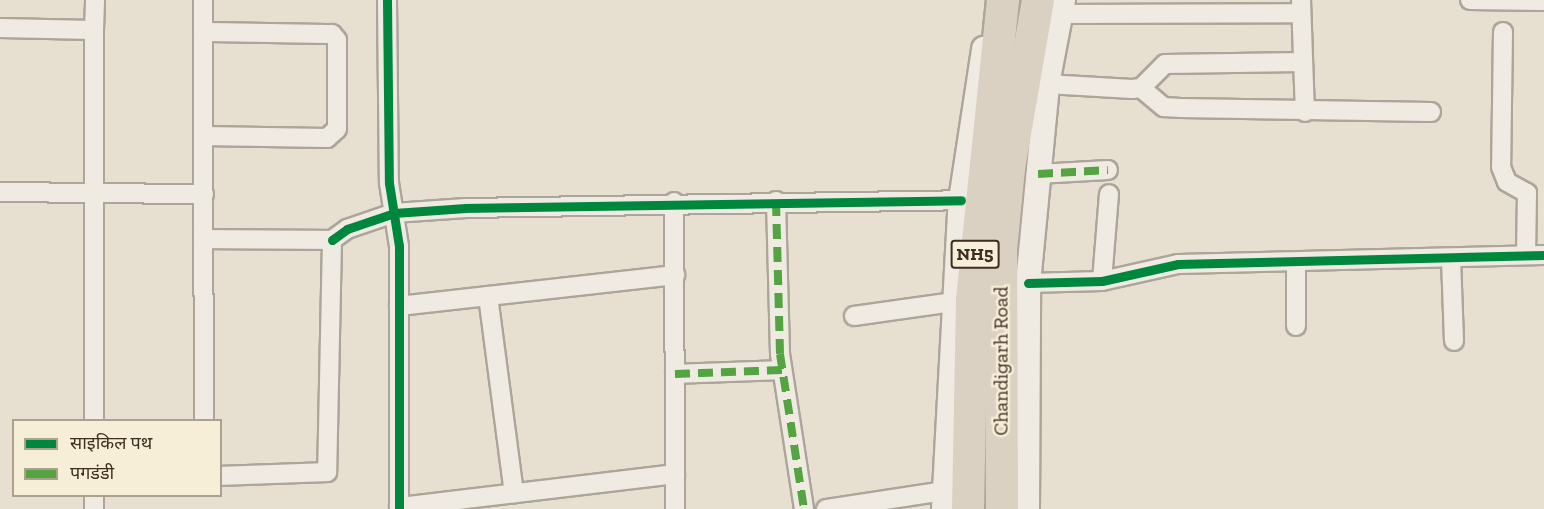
<!DOCTYPE html>
<html>
<head>
<meta charset="utf-8">
<style>
  body { margin:0 }
  #map { position:relative; width:1544px; height:509px; overflow:hidden; background:#e7e0d1; font-family:"Zilla Slab","Noto Sans Devanagari",serif }
  div>[style] { position:absolute }
  .roads { filter:drop-shadow(2px 0 #ada599) drop-shadow(-2px 0 #ada599) drop-shadow(0 2px #ada599) drop-shadow(0 -2px #ada599) }
  .street>* { height:18px; margin:-9px; padding:0 9px; transform-origin:9px; border-radius:9px; background:#efebe3 }
  .secondary>* { height:24px; margin:-12px; padding:0 12px; transform-origin:12px; border-radius:12px; background:#efebe3 }
  .highway>* { height:32px; margin:-16px; padding:0 16px; transform-origin:16px; border-radius:16px; background:#dad1c2 }
  .quiet>* { height:8px; margin-top:-4px; transform-origin:0; background:repeating-linear-gradient(90deg,#54a441 0 15px,transparent 0 23px) }
  .cycleway>* { height:9px; margin:-4.5px; padding:0 4.5px; transform-origin:4.5px; border-radius:4.5px; background:#00873e }
  span { translate:-50% -50%; white-space:nowrap; text-align:center; line-height:1.15; -webkit-text-stroke:5px #f7eed8; paint-order:stroke }
  .shield-label span { padding:2px 4px; background:#f7eed8; border:2px solid; border-radius:4px; -webkit-text-stroke-width:0 }
  .shield-label { font-size:18px; color:#3d2e20; font-weight:700 }
  .street-label { font-size:20px; color:#3d2e20 }
  .legend { position:absolute; left:12px; top:419px; width:210px; height:78px; box-sizing:border-box; background:#f7eed8; border:2px solid #ada18e; margin:0; padding:8px 10px; list-style:none; font-size:18px; color:#3d2e20 }
  .legend li { display:flex; align-items:center; gap:12px; height:30px }
  .legend b { width:30px; border:2px solid #ada18e }
</style>
</head>
<body>
<div id="map">
  <div class="roads">
    <div class="street">
      <div style="left:203px;top:0;width:420px;rotate:89.9deg"></div>
      <div style="left:387px;top:0;width:183px;rotate:89.4deg"></div>
      <div style="left:389px;top:183px;width:64px;rotate:81deg"></div>
      <div style="left:399px;top:246px;width:263px;rotate:90deg"></div>
      <div style="left:1301px;top:0;width:112px;rotate:88deg"></div>
      <div style="left:1470px;top:0;width:74px;rotate:0.8deg"></div>
      <div style="left:1060px;top:14px;width:241px;rotate:-0.2deg"></div>
      <div style="left:0;top:28px;width:94px;rotate:1.2deg"></div>
      <div style="left:94px;top:30px;width:30px;rotate:-88deg"></div>
      <div style="left:1503px;top:32px;width:135px;rotate:90.8deg"></div>
      <div style="left:1501px;top:167px;width:16px;rotate:68deg"></div>
      <div style="left:1507px;top:182px;width:23px;rotate:29deg"></div>
      <div style="left:1527px;top:193px;width:62px;rotate:90.9deg"></div>
      <div style="left:1047px;top:84px;width:85px;rotate:3.4deg"></div>
      <div style="left:1132px;top:89px;width:9px;rotate:-6deg"></div>
      <div style="left:1141px;top:88px;width:34px;rotate:-45deg"></div>
      <div style="left:1165px;top:64px;width:137px;rotate:-0.8deg"></div>
      <div style="left:1141px;top:88px;width:30px;rotate:40deg"></div>
      <div style="left:1164px;top:107px;width:17px;rotate:3deg"></div>
      <div style="left:1181px;top:108px;width:250px;rotate:0.9deg"></div>
      <div style="left:203px;top:136px;width:124px;rotate:0.9deg"></div>
      <div style="left:327px;top:138px;width:13px;rotate:-42deg"></div>
      <div style="left:337px;top:129px;width:89px;rotate:-90deg"></div>
      <div style="left:337px;top:40px;width:8px;rotate:-130deg"></div>
      <div style="left:332px;top:34px;width:128px;rotate:-179.1deg"></div>
      <div style="left:1038px;top:174px;width:70px;rotate:-3.3deg"></div>
      <div style="left:0;top:192px;width:204px;rotate:0.6deg"></div>
      <div style="left:776px;top:201px;width:153px;rotate:88.5deg"></div>
      <div style="left:780px;top:354px;width:157px;rotate:81.2deg"></div>
      <div style="left:674px;top:202px;width:307px;rotate:89.8deg"></div>
      <div style="left:204px;top:239px;width:128px;rotate:0.4deg"></div>
      <div style="left:332px;top:240px;width:232px;rotate:91.2deg"></div>
      <div style="left:327px;top:472px;width:107px;rotate:177.9deg"></div>
      <div style="left:332px;top:240px;width:19px;rotate:-36deg"></div>
      <div style="left:347px;top:229px;width:50px;rotate:-18.8deg"></div>
      <div style="left:394px;top:213px;width:72px;rotate:-4deg"></div>
      <div style="left:466px;top:208px;width:495px;rotate:-0.9deg"></div>
      <div style="left:1451px;top:259px;width:82px;rotate:87.9deg"></div>
      <div style="left:1102px;top:281px;width:87px;rotate:-85.4deg"></div>
      <div style="left:1028px;top:283px;width:74px;rotate:-1.5deg"></div>
      <div style="left:1102px;top:281px;width:78px;rotate:-12.6deg"></div>
      <div style="left:1178px;top:264px;width:366px;rotate:-1.4deg"></div>
      <div style="left:488px;top:296px;width:199px;rotate:82.5deg"></div>
      <div style="left:399px;top:306px;width:278px;rotate:-6.4deg"></div>
      <div style="left:854px;top:316px;width:101px;rotate:-8deg"></div>
      <div style="left:1296px;top:326px;width:63px;rotate:-90deg"></div>
      <div style="left:675px;top:374px;width:107px;rotate:-2.1deg"></div>
      <div style="left:94px;top:420px;width:390px;rotate:-90deg"></div>
      <div style="left:94px;top:496px;width:13px;rotate:90deg"></div>
      <div style="left:399px;top:507px;width:278px;rotate:-6.8deg"></div>
      <div style="left:826px;top:509px;width:118px;rotate:-8.7deg"></div>
    </div>
    <div class="secondary">
      <div style="left:944px;top:509px;width:309px;rotate:-86.9deg"></div>
      <div style="left:961px;top:200px;width:153px;rotate:-81.3deg"></div>
      <div style="left:1027px;top:509px;width:226px;rotate:-89.7deg"></div>
      <div style="left:1028px;top:283px;width:200px;rotate:-84.5deg"></div>
      <div style="left:1047px;top:84px;width:86px;rotate:-79.2deg"></div>
    </div>
    <div class="highway">
      <div style="left:968px;top:509px;width:209px;rotate:-88.9deg"></div>
      <div style="left:972px;top:300px;width:302px;rotate:-84.1deg"></div>
      <div style="left:1002px;top:509px;width:259px;rotate:-90.2deg"></div>
      <div style="left:1001px;top:250px;width:82px;rotate:-84.4deg"></div>
      <div style="left:1009px;top:168px;width:170px;rotate:-80.2deg"></div>
    </div>
  </div>
  <div class="quiet">
    <div style="left:1038px;top:174px;width:70px;rotate:-3.3deg"></div>
    <div style="left:776px;top:201px;width:153px;rotate:88.5deg"></div>
    <div style="left:780px;top:354px;width:157px;rotate:81.2deg"></div>
    <div style="left:675px;top:374px;width:107px;rotate:-2.1deg"></div>
  </div>
  <div class="cycleway">
    <div style="left:387px;top:0;width:183px;rotate:89.4deg"></div>
    <div style="left:389px;top:183px;width:64px;rotate:81deg"></div>
    <div style="left:399px;top:246px;width:263px;rotate:90deg"></div>
    <div style="left:332px;top:240px;width:19px;rotate:-36deg"></div>
    <div style="left:347px;top:229px;width:50px;rotate:-18.8deg"></div>
    <div style="left:394px;top:213px;width:72px;rotate:-4deg"></div>
    <div style="left:466px;top:208px;width:495px;rotate:-0.9deg"></div>
    <div style="left:1028px;top:283px;width:74px;rotate:-1.5deg"></div>
    <div style="left:1102px;top:281px;width:78px;rotate:-12.6deg"></div>
    <div style="left:1178px;top:264px;width:366px;rotate:-1.4deg"></div>
  </div>
  <div class="shield-label">
    <span style="left:975px;top:254px">NH5</span>
  </div>
  <div class="street-label">
    <span style="left:1001px;top:361px;rotate:-90deg">Chandigarh Road</span>
  </div>
  <ul class="legend">
  <li><b style="height:8px;background:#00873e"></b>साइकिल पथ</li>
  <li><b style="height:8px;background:#54a441"></b>पगडंडी</li>
  </ul>
</div>
</body>
</html>
